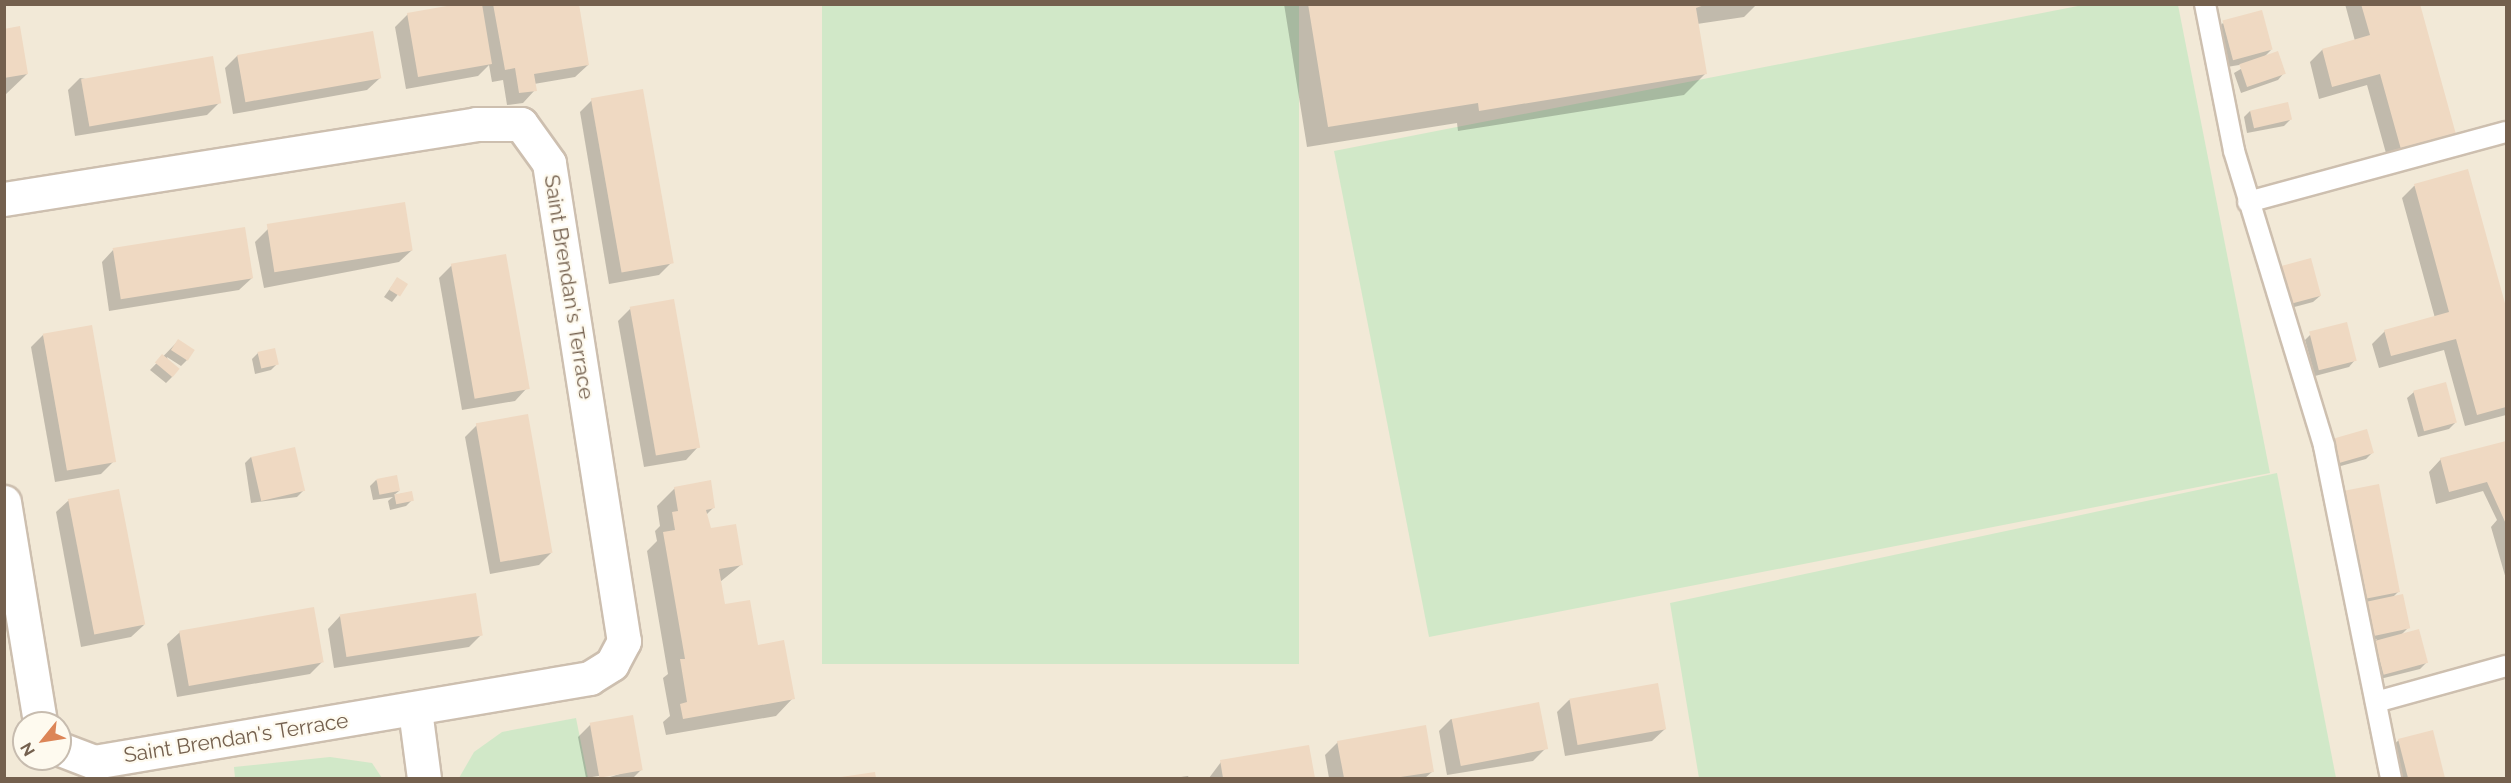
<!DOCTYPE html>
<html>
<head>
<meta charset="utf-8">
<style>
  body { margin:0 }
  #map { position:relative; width:2511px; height:783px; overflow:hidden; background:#fbf6e9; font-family:Raleway,sans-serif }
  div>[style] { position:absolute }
  .residential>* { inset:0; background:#f2e9d7 }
  .green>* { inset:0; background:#d1e8c8; transform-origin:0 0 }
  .shadow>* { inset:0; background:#0003 }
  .building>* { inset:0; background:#efd9c2; transform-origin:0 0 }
  .roads { filter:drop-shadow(2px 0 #cdbfaf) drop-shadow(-2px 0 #cdbfaf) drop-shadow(0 2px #cdbfaf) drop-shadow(0 -2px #cdbfaf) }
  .lane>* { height:20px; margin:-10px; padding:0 10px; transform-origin:10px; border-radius:10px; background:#fff }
  .street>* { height:33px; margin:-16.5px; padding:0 16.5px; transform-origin:16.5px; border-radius:16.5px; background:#fff }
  span { translate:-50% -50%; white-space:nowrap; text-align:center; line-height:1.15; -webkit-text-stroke:4.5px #fefaef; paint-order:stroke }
  .street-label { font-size:21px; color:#74604e }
  .frame { position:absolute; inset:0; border:6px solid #74604e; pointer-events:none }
  .north { position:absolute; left:12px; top:711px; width:60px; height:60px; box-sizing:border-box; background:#fefaef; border:2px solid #c7bcaf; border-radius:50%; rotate:240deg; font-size:16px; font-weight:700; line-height:24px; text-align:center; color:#74604e }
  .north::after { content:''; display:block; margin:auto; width:21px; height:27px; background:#dc8557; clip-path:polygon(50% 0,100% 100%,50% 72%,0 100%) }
</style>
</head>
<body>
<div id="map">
  <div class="residential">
    <div style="clip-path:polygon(evenodd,5px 5px,2506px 5px,2506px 778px,5px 778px,5px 5px,24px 723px,60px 723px,60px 759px,24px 759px,24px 723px)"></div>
  </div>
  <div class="green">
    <div style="left:822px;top:5px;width:477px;height:659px"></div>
    <div style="clip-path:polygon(2083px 5px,2178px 5px,2270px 473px,1429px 637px,1334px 151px)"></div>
    <div style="clip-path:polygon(2277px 473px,2336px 778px,1699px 778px,1670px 603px)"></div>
    <div style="clip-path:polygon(576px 718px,588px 778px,459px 778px,474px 752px,502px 732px)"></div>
    <div style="clip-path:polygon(330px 757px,372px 763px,382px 778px,235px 778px,234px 767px)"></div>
  </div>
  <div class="shadow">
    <div style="clip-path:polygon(467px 4px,578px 4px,588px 65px,575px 77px,534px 84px,535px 90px,523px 103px,507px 105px,503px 80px,492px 82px,489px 65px,478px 76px,406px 89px,395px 27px,408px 14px)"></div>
    <div style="clip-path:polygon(1284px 4px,1757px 4px,1744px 17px,1697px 24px,1705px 74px,1684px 95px,1458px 131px,1457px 123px,1307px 147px)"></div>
    <div style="clip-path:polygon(2345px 4px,2419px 4px,2455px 137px,2389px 164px,2367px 85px,2319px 99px,2310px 62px,2322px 50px,2355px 41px)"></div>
    <div style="clip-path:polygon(2223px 23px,2271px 50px,2262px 59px,2284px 73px,2278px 80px,2241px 93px,2234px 73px,2251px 63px,2227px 67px,2217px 29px)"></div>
    <div style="clip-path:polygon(4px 30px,27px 74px,4px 96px)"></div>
    <div style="clip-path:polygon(238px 55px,380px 78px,367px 90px,233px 114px,225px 68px)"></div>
    <div style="clip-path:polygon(80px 78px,219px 103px,207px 115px,75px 136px,68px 90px)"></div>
    <div style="clip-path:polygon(592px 100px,672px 262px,659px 275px,609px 284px,580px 112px)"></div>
    <div style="clip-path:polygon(2250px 111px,2290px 120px,2284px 126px,2247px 133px,2244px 117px)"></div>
    <div style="clip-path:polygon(2467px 171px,2506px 314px,2506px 415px,2465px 426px,2444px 350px,2379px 368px,2372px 344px,2385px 331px,2435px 318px,2402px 198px,2414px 186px)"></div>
    <div style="clip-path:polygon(268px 229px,412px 250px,399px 262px,264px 288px,255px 242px)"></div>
    <div style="clip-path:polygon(114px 249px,252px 278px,239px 290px,109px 311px,102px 262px)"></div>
    <div style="clip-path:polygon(452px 265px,527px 388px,515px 401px,462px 410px,439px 278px)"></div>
    <div style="clip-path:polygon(2274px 274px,2320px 296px,2313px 302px,2283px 310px)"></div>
    <div style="clip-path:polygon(397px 279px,406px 284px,392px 302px,384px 297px)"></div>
    <div style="clip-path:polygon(631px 308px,698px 447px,686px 460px,644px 467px,618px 321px)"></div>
    <div style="clip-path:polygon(44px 334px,114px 461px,101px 474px,55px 482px,31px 347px)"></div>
    <div style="clip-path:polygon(2311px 334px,2355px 360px,2349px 367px,2315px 376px,2305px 340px)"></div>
    <div style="clip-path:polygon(178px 341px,187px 360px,181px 366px,167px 357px,172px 377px,166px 383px,150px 370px)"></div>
    <div style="clip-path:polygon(258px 353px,277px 364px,271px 370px,255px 374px,252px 359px)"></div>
    <div style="clip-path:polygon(2414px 392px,2455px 423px,2449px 429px,2418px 437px,2407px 398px)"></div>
    <div style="clip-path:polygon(477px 425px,551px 553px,539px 565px,490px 574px,465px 437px)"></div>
    <div style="clip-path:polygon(2506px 442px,2506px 579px,2491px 527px,2497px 520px,2483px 491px,2436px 504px,2429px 472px,2441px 459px)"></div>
    <div style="clip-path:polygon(2325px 446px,2372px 453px,2366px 459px,2330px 469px)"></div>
    <div style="clip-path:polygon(251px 457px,303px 491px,297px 497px,251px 503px,245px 463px)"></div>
    <div style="clip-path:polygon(376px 480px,399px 491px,394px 495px,411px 492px,412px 500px,406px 506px,390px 510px,388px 501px,393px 497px,373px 500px,370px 486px)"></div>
    <div style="clip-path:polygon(675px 488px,714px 507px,706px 515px,710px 530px,742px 564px,720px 582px,724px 606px,793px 698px,776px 716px,666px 735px,663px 722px,670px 716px,663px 678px,668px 674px,647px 551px,657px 541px,655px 531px,660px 526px,657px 506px)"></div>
    <div style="clip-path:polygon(69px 500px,144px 625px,131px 637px,81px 647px,56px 512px)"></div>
    <div style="clip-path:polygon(2336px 500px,2399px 591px,2392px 598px,2409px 627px,2401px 635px,2426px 663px,2420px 669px,2376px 680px,2369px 648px,2377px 639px,2364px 642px)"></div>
    <div style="clip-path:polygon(340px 616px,482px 634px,469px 647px,334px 668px,328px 629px)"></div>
    <div style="clip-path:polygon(180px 632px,322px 662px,310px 674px,177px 697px,167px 644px)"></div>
    <div style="clip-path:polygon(1657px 685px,1665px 729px,1652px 741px,1565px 756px,1557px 712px,1569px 700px)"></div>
    <div style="clip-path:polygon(1451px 719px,1546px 748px,1533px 761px,1447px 775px,1439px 731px)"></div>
    <div style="clip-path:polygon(591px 724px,641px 770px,633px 778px,607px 778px,629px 771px,586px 778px,578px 737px)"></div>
    <div style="clip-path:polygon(2432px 732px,2444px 778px,2401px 778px,2392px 746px,2399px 740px)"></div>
    <div style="clip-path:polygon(1338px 742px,1433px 771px,1425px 778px,1329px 778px,1325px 755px)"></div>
    <div style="clip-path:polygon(1308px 747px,1313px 778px,1209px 778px,1221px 762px)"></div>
    <div style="clip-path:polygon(1188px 776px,1189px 778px,1174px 778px)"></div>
  </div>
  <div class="building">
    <div style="clip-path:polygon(458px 4px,482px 4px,492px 64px,418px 77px,407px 13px)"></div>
    <div style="clip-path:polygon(493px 4px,579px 4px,589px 65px,534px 74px,537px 91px,519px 93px,515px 68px,505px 70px)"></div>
    <div style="clip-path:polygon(1308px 4px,1707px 4px,1696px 8px,1707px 74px,1479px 111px,1478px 103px,1328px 127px)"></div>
    <div style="clip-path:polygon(2361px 4px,2420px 4px,2457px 138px,2402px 153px,2380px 74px,2332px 87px,2322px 49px,2370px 35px)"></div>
    <div style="left:2262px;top:10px;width:41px;height:41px;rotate:75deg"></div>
    <div style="clip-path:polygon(20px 26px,28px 74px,4px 78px,4px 29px)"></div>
    <div style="left:373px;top:31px;width:48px;height:138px;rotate:80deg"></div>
    <div style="left:2278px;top:51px;width:24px;height:41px;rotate:71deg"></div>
    <div style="left:213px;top:56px;width:48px;height:134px;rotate:80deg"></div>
    <div style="left:643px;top:89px;width:177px;height:53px;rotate:80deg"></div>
    <div style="left:2288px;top:102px;width:18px;height:39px;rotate:77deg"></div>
    <div style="clip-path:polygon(2468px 169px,2506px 307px,2506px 407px,2477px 415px,2456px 339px,2391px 356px,2384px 330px,2449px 312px,2414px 184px)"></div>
    <div style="left:405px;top:202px;width:49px;height:140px;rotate:81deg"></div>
    <div style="left:245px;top:227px;width:52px;height:134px;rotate:81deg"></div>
    <div style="left:506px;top:254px;width:137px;height:56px;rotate:80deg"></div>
    <div style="left:2311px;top:258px;width:39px;height:33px;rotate:75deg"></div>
    <div style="left:397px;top:277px;width:13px;height:15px;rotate:32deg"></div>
    <div style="left:674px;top:299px;width:151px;height:45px;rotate:80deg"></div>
    <div style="left:2347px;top:322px;width:40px;height:39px;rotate:76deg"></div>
    <div style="left:92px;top:325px;width:139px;height:50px;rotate:80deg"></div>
    <div style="left:178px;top:339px;width:20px;height:13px;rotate:33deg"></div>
    <div style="left:275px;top:348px;width:17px;height:18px;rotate:77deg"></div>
    <div style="left:162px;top:354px;width:23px;height:11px;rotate:40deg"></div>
    <div style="left:2446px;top:382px;width:42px;height:34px;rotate:75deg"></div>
    <div style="left:528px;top:414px;width:141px;height:53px;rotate:80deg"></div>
    <div style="left:2367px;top:429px;width:25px;height:38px;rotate:74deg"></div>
    <div style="clip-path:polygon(2506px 441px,2506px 524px,2487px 482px,2449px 492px,2440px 458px)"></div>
    <div style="left:295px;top:447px;width:45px;height:45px;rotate:77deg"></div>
    <div style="left:397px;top:475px;width:16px;height:21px;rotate:79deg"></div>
    <div style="clip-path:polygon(711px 480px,715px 508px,706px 510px,711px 528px,736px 524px,743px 565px,719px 569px,725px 604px,750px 600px,758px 645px,784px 640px,795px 699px,683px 719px,680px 704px,687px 702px,680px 659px,685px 659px,663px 532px,675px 530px,672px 512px,678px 511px,674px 487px)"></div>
    <div style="left:2379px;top:484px;width:110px;height:39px;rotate:79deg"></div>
    <div style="left:119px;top:489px;width:138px;height:52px;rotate:79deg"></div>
    <div style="left:412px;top:491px;width:10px;height:18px;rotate:79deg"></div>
    <div style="left:476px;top:593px;width:43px;height:138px;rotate:81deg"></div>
    <div style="left:2403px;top:594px;width:35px;height:42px;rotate:78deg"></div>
    <div style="left:314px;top:607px;width:56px;height:137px;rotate:80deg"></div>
    <div style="left:2419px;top:629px;width:35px;height:46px;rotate:75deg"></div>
    <div style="left:1658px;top:683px;width:47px;height:90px;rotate:80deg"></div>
    <div style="left:1539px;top:702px;width:48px;height:89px;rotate:79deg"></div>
    <div style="left:633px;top:715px;width:56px;height:44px;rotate:80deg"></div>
    <div style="clip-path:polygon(1426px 725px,1434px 772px,1394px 778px,1344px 778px,1337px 741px)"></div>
    <div style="clip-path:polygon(2433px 730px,2445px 778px,2408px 778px,2398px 739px)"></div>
    <div style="clip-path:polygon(1309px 745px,1315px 778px,1223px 778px,1220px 760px)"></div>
    <div style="clip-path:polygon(875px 772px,876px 778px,841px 778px,841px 777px)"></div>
  </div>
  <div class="roads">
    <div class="lane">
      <div style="left:2205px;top:4px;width:150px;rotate:78.8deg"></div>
      <div style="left:2234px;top:151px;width:308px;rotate:73deg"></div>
      <div style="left:2324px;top:446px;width:339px;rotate:78.6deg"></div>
      <div style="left:2248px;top:202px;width:267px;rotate:-15.2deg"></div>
      <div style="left:2376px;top:702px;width:135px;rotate:-15.5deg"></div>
    </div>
    <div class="street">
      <div style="left:4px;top:199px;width:478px;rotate:-9deg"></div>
      <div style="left:476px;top:124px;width:45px"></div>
      <div style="left:521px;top:124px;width:48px;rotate:54.3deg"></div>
      <div style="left:549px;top:163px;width:484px;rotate:81.1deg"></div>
      <div style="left:624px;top:641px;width:26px;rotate:118deg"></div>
      <div style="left:612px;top:664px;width:26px;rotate:148deg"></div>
      <div style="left:590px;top:678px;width:503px;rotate:170.39deg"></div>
      <div style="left:94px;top:762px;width:36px;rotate:-159deg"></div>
      <div style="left:4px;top:502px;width:224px;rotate:80.7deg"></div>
      <div style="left:415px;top:710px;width:69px;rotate:82.5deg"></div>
    </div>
  </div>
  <div class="street-label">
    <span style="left:569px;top:287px;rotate:81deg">Saint Brendan's Terrace</span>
    <span style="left:236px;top:738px;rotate:-9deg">Saint Brendan's Terrace</span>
  </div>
  <div class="frame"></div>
  <div class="north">N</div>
</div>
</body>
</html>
